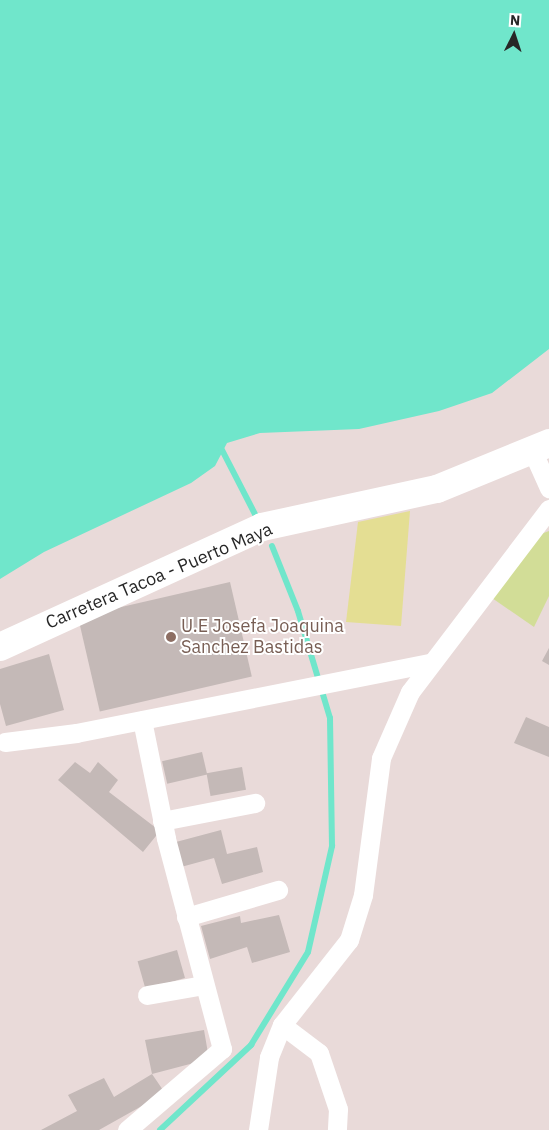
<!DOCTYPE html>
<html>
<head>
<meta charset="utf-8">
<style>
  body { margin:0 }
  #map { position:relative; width:549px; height:1130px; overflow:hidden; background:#e9dad9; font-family:"IBM Plex Sans",sans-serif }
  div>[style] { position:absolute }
  .green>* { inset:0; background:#d2dd97 }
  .pitch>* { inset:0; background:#e4de93 }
  .water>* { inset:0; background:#70e6cb }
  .stream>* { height:6px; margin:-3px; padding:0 3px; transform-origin:3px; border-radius:3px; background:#70e6cb }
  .building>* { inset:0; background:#c4b9b7; transform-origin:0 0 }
  .street>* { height:19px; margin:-9.5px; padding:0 9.5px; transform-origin:9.5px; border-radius:9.5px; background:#fff }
  .secondary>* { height:28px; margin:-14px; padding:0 14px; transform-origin:14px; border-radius:14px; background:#fff }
  .dots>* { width:14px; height:14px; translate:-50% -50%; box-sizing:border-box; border:2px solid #fff; border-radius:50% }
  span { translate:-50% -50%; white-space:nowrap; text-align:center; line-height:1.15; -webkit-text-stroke:4px #fff; paint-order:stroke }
  .street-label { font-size:18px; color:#272727 }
  .education-label { font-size:18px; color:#785e54 }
  .left { translate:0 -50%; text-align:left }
  .north { position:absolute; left:489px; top:10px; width:50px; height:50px; -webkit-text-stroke:4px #fff; paint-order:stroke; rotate:4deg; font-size:14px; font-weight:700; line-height:20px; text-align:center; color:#272727 }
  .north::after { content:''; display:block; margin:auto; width:18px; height:22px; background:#272727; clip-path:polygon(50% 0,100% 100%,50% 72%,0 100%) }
</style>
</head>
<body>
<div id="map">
  <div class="green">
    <div style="clip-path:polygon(549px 531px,549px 596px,534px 627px,492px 598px,541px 534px)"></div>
  </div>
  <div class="pitch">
    <div style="clip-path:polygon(410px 511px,401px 626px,346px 622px,358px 522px)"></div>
  </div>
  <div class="water">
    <div style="clip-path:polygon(0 0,549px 0,549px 349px,492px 393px,439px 411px,359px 429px,260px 433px,227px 443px,215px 466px,191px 483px,44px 552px,0 579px)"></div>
  </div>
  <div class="stream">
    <div style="left:221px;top:448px;width:79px;rotate:62.8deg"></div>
    <div style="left:160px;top:1130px;width:125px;rotate:-43deg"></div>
    <div style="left:251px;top:1045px;width:109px;rotate:-58.5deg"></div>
    <div style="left:308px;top:952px;width:109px;rotate:-77.2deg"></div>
    <div style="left:332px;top:846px;width:128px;rotate:-90.9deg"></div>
    <div style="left:330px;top:718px;width:112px;rotate:-106.7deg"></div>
    <div style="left:298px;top:611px;width:70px;rotate:-111.8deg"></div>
  </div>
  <div class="building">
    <div style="left:230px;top:582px;width:97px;height:156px;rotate:77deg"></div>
    <div style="clip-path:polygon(549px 648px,549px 665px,542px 661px)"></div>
    <div style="clip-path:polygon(49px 654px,64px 710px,6px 726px,0 704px,0 669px)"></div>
    <div style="clip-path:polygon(526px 717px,549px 727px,549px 757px,514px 743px)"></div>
    <div style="left:202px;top:752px;width:23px;height:41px;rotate:77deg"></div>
    <div style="clip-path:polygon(75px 762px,90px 773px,98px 762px,118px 780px,109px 792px,160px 831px,143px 852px,58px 780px)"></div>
    <div style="left:242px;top:767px;width:23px;height:36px;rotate:80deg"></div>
    <div style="clip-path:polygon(221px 830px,227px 854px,257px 847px,263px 872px,222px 884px,214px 858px,181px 867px,176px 842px)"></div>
    <div style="clip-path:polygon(279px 915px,290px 952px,252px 963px,247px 947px,210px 959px,201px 926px,240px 916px,241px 923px)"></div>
    <div style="left:177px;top:950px;width:29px;height:41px;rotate:74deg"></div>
    <div style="clip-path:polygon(204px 1030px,209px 1059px,152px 1074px,165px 1093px,99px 1130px,41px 1130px,77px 1111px,68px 1095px,104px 1078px,114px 1097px,152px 1074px,145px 1040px)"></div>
  </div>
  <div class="street">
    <div style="left:532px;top:450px;width:42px;rotate:65.9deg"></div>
    <div style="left:5px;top:742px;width:72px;rotate:-7.2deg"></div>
    <div style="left:76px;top:733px;width:361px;rotate:-11.2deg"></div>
    <div style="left:162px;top:821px;width:95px;rotate:-11deg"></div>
    <div style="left:186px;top:917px;width:96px;rotate:-16.4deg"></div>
    <div style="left:147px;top:995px;width:58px;rotate:-10deg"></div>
    <div style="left:282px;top:1025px;width:46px;rotate:37.1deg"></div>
    <div style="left:319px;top:1053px;width:59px;rotate:71.3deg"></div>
    <div style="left:338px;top:1109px;width:21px;rotate:93deg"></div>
    <div style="left:127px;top:1130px;width:125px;rotate:-40.5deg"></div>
    <div style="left:222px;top:1049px;width:218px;rotate:-104.9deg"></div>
    <div style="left:166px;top:838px;width:120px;rotate:-101.5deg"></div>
    <div style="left:258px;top:1130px;width:74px;rotate:-81.4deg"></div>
    <div style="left:269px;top:1057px;width:35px;rotate:-68deg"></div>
    <div style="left:282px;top:1025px;width:108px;rotate:-51.8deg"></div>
    <div style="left:349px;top:940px;width:47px;rotate:-72.7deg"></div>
    <div style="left:363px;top:895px;width:138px;rotate:-82.5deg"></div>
    <div style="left:381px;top:758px;width:72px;rotate:-66.3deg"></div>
    <div style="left:410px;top:692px;width:230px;rotate:-52.8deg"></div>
  </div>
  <div class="secondary">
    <div style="left:0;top:647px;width:288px;rotate:-24.6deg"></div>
    <div style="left:262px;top:527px;width:179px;rotate:-12.3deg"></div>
    <div style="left:437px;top:489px;width:121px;rotate:-22.3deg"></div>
  </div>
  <div class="dots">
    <div style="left:171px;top:637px;background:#8d6e63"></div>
  </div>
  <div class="street-label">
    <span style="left:159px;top:576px;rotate:-23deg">Carretera Tacoa - Puerto Maya</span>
  </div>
  <div class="education-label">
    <span class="left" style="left:181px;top:637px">U.E Josefa Joaquina<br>Sanchez Bastidas</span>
  </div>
  <div class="north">N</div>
</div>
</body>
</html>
